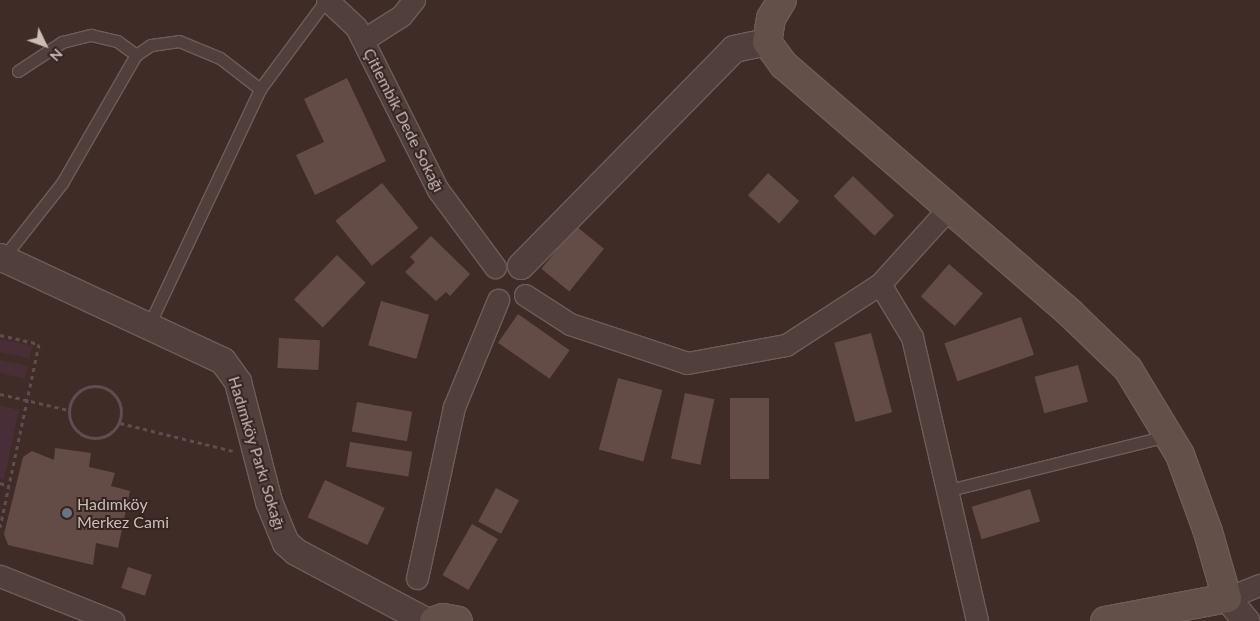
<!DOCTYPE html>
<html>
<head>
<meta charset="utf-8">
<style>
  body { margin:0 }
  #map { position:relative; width:1260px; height:621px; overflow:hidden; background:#402c26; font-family:Lato,sans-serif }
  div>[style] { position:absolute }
  .green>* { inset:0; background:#482e37; transform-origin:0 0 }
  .building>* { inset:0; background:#624c45; transform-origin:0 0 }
  .path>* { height:3px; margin-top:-1.5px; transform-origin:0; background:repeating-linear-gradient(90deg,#624b51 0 4px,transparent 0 8px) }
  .path>.ring { margin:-1.5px; padding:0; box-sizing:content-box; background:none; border:3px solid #624b51; border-radius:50% }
  .roads { filter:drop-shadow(1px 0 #6d5d58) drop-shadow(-1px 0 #6d5d58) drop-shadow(0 1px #6d5d58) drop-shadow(0 -1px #6d5d58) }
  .service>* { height:11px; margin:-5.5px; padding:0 5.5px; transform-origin:5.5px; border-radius:5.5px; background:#503f3a }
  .minor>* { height:21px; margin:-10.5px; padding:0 10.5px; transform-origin:10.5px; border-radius:10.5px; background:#503f3a }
  .tertiary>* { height:26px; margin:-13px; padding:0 13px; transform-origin:13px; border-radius:13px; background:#503f3a }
  .secondary>* { height:28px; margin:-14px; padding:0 14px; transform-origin:14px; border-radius:14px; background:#635048 }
  .dots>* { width:14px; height:14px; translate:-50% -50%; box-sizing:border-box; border:2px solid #35241f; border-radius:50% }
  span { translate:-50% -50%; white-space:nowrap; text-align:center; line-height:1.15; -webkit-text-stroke:4px #35241f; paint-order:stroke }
  .street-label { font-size:16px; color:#cabcb7 }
  .poi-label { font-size:16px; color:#cabcb7 }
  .left { translate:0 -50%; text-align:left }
  .north { position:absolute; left:20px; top:20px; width:50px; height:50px; -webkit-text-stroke:4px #35241f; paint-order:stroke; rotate:132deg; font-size:14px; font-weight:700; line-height:20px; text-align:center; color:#cabcb7 }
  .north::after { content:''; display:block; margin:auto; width:18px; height:22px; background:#cabcb7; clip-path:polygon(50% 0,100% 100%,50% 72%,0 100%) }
</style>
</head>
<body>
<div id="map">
  <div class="green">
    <div style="left:0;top:339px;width:33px;height:13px;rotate:12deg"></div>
    <div style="clip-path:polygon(0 360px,28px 366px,25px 379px,0 373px)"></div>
    <div style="clip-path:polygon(0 405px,19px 410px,4px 479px,0 478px)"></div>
  </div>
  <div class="building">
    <div style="clip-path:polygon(347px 78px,386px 161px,315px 195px,296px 155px,324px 142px,304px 99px)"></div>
    <div style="left:768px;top:173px;width:42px;height:30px;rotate:42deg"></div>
    <div style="left:853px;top:176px;width:57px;height:28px;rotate:44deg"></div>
    <div style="left:382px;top:183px;width:58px;height:60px;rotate:51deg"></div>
    <div style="left:576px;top:226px;width:36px;height:55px;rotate:39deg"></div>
    <div style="clip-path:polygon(431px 236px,470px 274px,450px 296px,446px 292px,436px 301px,405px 272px,415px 262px,410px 257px)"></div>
    <div style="left:337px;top:255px;width:40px;height:62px;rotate:44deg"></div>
    <div style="left:949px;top:264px;width:45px;height:43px;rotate:41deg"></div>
    <div style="left:381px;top:301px;width:50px;height:46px;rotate:16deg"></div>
    <div style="left:518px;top:314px;width:63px;height:35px;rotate:35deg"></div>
    <div style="left:1021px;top:317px;width:40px;height:81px;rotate:71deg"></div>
    <div style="left:871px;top:333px;width:82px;height:38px;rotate:75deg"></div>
    <div style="left:279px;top:338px;width:41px;height:30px;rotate:3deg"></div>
    <div style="left:1078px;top:365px;width:38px;height:45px;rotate:75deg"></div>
    <div style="left:618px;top:378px;width:46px;height:74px;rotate:15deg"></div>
    <div style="left:685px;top:393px;width:30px;height:67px;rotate:12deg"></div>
    <div style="left:730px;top:398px;width:39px;height:81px"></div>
    <div style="left:357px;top:402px;width:56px;height:30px;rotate:10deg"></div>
    <div style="left:350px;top:442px;width:63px;height:25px;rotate:9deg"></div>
    <div style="clip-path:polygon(55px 448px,91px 453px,89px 467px,115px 473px,111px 486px,130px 491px,118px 548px,96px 543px,93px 565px,8px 545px,4px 534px,23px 457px,32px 451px,54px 460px)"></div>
    <div style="left:325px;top:480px;width:66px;height:41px;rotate:25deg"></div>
    <div style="left:496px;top:488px;width:26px;height:38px;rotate:28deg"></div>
    <div style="left:1030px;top:489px;width:34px;height:61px;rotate:73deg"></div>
    <div style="left:472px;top:524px;width:30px;height:59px;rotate:30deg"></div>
    <div style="left:128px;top:567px;width:25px;height:22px;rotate:18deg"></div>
  </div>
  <div class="path">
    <div style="left:0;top:335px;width:40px;rotate:13deg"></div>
    <div style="left:39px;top:344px;width:187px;rotate:102deg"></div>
    <div class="ring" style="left:69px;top:386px;width:49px;height:49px"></div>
    <div style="left:0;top:394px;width:71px;rotate:13.1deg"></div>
    <div style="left:120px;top:423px;width:116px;rotate:13.9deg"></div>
    <div style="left:0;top:483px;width:9px;rotate:18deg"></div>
  </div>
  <div class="roads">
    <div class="service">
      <div style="left:18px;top:71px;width:53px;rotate:-33.4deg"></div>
      <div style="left:62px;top:42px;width:30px;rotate:-14deg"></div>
      <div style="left:91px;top:35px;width:27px;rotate:13deg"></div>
      <div style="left:117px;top:41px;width:24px;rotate:36deg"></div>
      <div style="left:3px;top:258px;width:95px;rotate:-51.8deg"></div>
      <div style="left:62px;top:183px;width:148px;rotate:-60deg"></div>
      <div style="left:136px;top:55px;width:18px;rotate:-34deg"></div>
      <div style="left:151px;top:45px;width:28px;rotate:-8deg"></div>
      <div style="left:179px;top:41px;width:44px;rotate:22.5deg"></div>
      <div style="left:220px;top:58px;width:51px;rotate:37.8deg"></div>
      <div style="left:149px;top:325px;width:261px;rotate:-64.8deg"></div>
      <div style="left:260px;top:89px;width:111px;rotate:-53.4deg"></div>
      <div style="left:945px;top:491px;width:230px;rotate:-13.9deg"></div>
    </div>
    <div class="minor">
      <div style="left:327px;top:0;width:40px;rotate:43deg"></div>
      <div style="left:356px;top:27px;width:182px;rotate:63.3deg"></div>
      <div style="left:438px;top:190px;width:96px;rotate:53.5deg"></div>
      <div style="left:363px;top:40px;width:45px;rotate:-32.3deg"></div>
      <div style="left:401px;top:16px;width:21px;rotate:-51deg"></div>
      <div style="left:880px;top:284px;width:62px;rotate:58.9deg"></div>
      <div style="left:912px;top:337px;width:291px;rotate:77.1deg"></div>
      <div style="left:525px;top:295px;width:54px;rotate:32.8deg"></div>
      <div style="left:570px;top:324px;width:123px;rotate:18.4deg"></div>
      <div style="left:687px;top:363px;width:101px;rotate:-10.3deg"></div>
      <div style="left:786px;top:345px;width:112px;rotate:-33deg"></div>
      <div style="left:880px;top:284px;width:103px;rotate:-47.8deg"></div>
      <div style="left:0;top:576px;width:122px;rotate:21.7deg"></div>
      <div style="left:417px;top:578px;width:175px;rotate:-77.8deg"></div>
      <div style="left:454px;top:407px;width:116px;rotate:-67.6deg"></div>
      <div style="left:1227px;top:598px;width:35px;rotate:-22deg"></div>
    </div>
    <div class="tertiary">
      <div style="left:0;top:257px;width:246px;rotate:25deg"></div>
      <div style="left:223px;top:361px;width:26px;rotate:54deg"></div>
      <div style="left:238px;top:382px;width:124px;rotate:75.5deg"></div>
      <div style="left:269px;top:502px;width:44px;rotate:67.5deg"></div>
      <div style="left:286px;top:543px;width:13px;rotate:42deg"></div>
      <div style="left:296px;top:552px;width:147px;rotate:28deg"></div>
      <div style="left:521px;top:266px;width:304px;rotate:-45.5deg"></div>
      <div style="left:734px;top:49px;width:34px;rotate:-12deg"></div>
      <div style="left:1227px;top:598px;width:30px;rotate:50deg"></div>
    </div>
    <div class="secondary">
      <div style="left:782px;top:0;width:21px;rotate:121deg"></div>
      <div style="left:771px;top:18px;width:24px;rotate:99deg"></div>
      <div style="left:767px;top:42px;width:29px;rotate:54deg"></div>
      <div style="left:784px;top:65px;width:379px;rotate:40.9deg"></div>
      <div style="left:1070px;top:313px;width:81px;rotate:44deg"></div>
      <div style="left:1128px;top:369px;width:100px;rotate:58.8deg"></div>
      <div style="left:1180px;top:455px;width:82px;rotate:70deg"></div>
      <div style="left:1208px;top:532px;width:69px;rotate:73.9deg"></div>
      <div style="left:1227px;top:598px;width:124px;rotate:169.3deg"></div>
      <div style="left:434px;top:621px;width:9px;rotate:-18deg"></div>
      <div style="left:443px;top:618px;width:15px;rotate:11deg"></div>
    </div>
  </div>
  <div class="dots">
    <div style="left:67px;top:513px;background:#6b7280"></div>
  </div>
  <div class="street-label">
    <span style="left:404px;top:120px;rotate:63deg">Çitlembik Dede Sokağı</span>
    <span style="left:257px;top:453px;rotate:73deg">Hadımköy Parkı Sokağı</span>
  </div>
  <div class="poi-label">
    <span class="left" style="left:77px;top:513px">Hadımköy<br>Merkez Cami</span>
  </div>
  <div class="north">N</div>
</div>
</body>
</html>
